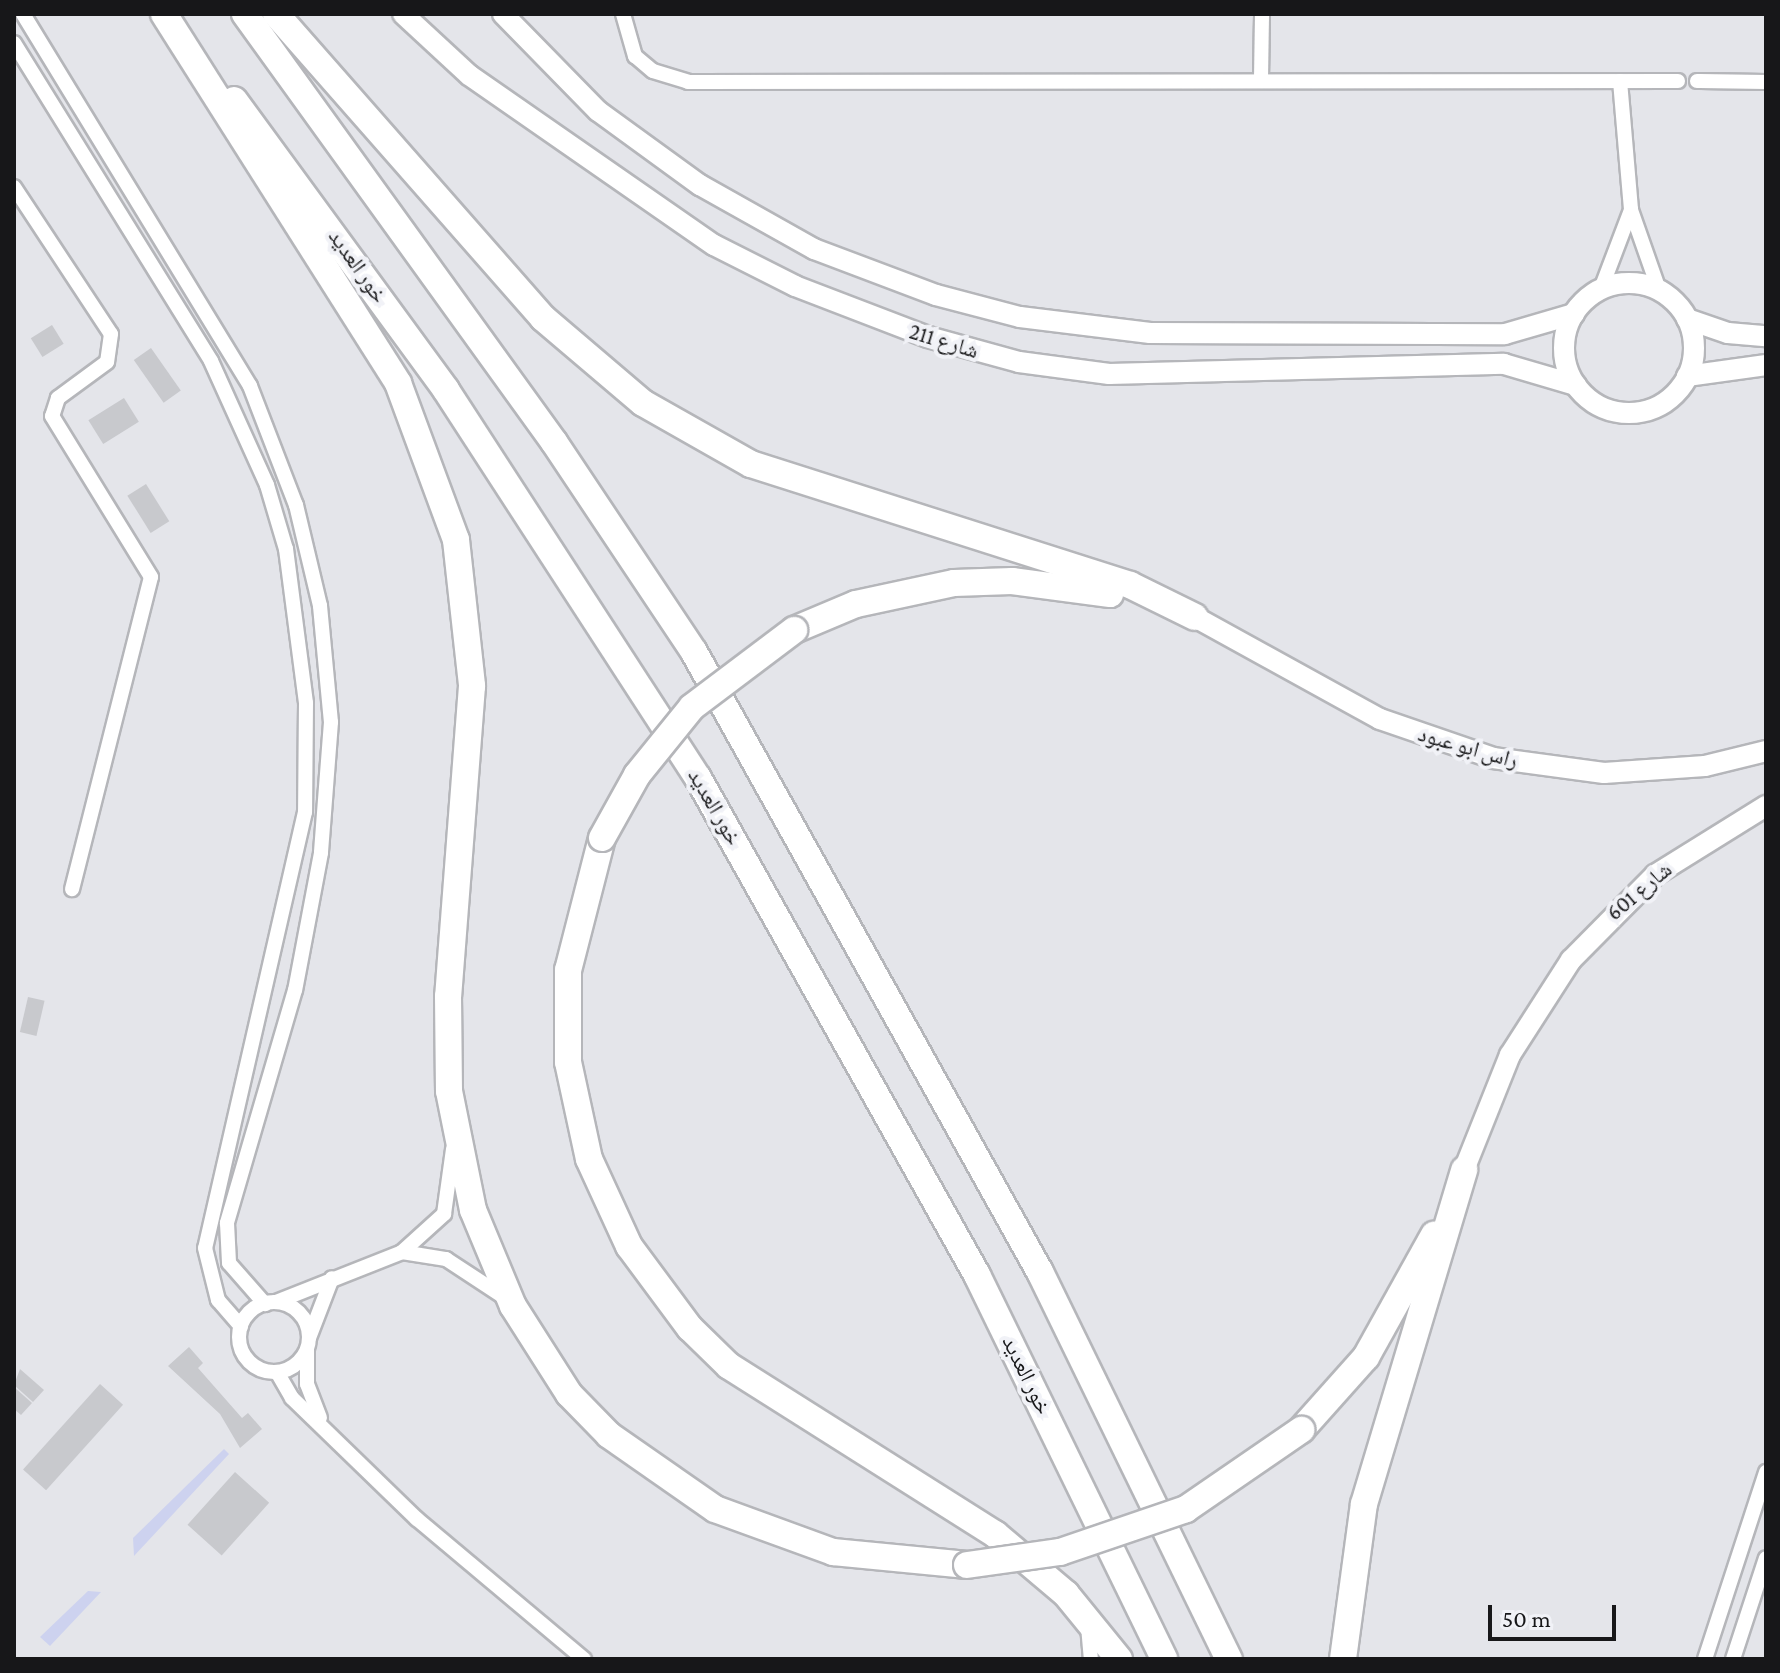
<!DOCTYPE html>
<html>
<head>
<meta charset="utf-8">
<style>
  body { margin:0 }
  #map { position:relative; width:1780px; height:1673px; overflow:hidden; background:#e4e5ea; font-family:"Crimson Pro","Noto Naskh Arabic",serif }
  div>[style] { position:absolute }
  .green>* { inset:0; background:#cdd2ef }
  .building>* { inset:0; background:#c8c9cd; transform-origin:0 0 }
  .roads { filter:drop-shadow(2px 0 #b5b6ba) drop-shadow(-2px 0 #b5b6ba) drop-shadow(0 2px #b5b6ba) drop-shadow(0 -2px #b5b6ba) }
  .street>* { height:14px; margin:-7px; padding:0 7px; transform-origin:7px; border-radius:7px; background:#fff }
  .street>.ring { margin:-7px; padding:0; box-sizing:content-box; background:none; border:14px solid #fff; border-radius:50% }
  .secondary>* { height:20px; margin:-10px; padding:0 10px; transform-origin:10px; border-radius:10px; background:#fff }
  .secondary>.ring { margin:-10px; padding:0; box-sizing:content-box; background:none; border:20px solid #fff; border-radius:50% }
  .highway>* { height:26px; margin:-13px; padding:0 13px; transform-origin:13px; border-radius:13px; background:#fff }
  .bridges { filter:drop-shadow(2px 0 #b5b6ba) drop-shadow(-2px 0 #b5b6ba) drop-shadow(0 2px #b5b6ba) drop-shadow(0 -2px #b5b6ba) }
  .highway-bridge>* { height:26px; margin:-13px; padding:0 13px; transform-origin:13px; border-radius:13px; background:#fff }
  span { translate:-50% -50%; white-space:nowrap; text-align:center; line-height:1.15; -webkit-text-stroke:8px #f1f2f7; paint-order:stroke }
  .street-label { font-size:22px; color:#171719 }
  .frame { position:absolute; inset:0; border:16px solid #171719; pointer-events:none }
  .scale { position:absolute; left:1488px; top:1605px; width:128px; height:36px; box-sizing:border-box; border:4px solid #171719; border-top:0; padding-left:10px; font-size:24px; line-height:28px; white-space:nowrap; color:#171719; -webkit-text-stroke:6px #f1f2f7; paint-order:stroke }
</style>
</head>
<body>
<div id="map">
  <div class="green">
    <div style="clip-path:polygon(224px 1449px,229px 1454px,134px 1556px,133px 1538px)"></div>
    <div style="clip-path:polygon(88px 1591px,101px 1592px,50px 1646px,40px 1637px)"></div>
  </div>
  <div class="building">
    <div style="left:52px;top:325px;width:22px;height:25px;rotate:58deg"></div>
    <div style="left:151px;top:348px;width:52px;height:21px;rotate:55deg"></div>
    <div style="left:124px;top:398px;width:28px;height:42px;rotate:58deg"></div>
    <div style="left:146px;top:484px;width:44px;height:22px;rotate:58deg"></div>
    <div style="left:28px;top:997px;width:17px;height:36px;rotate:13deg"></div>
    <div style="clip-path:polygon(189px 1347px,203px 1363px,198px 1368px,242px 1418px,248px 1413px,262px 1429px,240px 1448px,220px 1414px,168px 1366px)"></div>
    <div style="clip-path:polygon(20px 1369px,44px 1390px,33px 1402px,14px 1385px)"></div>
    <div style="left:100px;top:1384px;width:31px;height:115px;rotate:42deg"></div>
    <div style="clip-path:polygon(14px 1387px,32px 1403px,21px 1415px,14px 1409px)"></div>
    <div style="left:235px;top:1472px;width:46px;height:71px;rotate:42deg"></div>
  </div>
  <div class="roads">
    <div class="street">
      <div style="left:23px;top:14px;width:436px;rotate:58.6deg"></div>
      <div style="left:250px;top:386px;width:128px;rotate:68.9deg"></div>
      <div style="left:296px;top:505px;width:104px;rotate:76.6deg"></div>
      <div style="left:320px;top:606px;width:117px;rotate:84.6deg"></div>
      <div style="left:331px;top:722px;width:131px;rotate:94.4deg"></div>
      <div style="left:321px;top:853px;width:139px;rotate:100.7deg"></div>
      <div style="left:295px;top:990px;width:243px;rotate:106.3deg"></div>
      <div style="left:227px;top:1223px;width:40px;rotate:87.1deg"></div>
      <div style="left:229px;top:1263px;width:55px;rotate:48.7deg"></div>
      <div style="left:623px;top:14px;width:44px;rotate:74.1deg"></div>
      <div style="left:635px;top:56px;width:23px;rotate:40deg"></div>
      <div style="left:653px;top:71px;width:37px;rotate:17deg"></div>
      <div style="left:688px;top:82px;width:990px;rotate:-0.06deg"></div>
      <div style="left:14px;top:43px;width:374px;rotate:58.2deg"></div>
      <div style="left:211px;top:361px;width:136px;rotate:65.7deg"></div>
      <div style="left:267px;top:485px;width:67px;rotate:73.5deg"></div>
      <div style="left:286px;top:549px;width:155px;rotate:82.6deg"></div>
      <div style="left:306px;top:703px;width:109px;rotate:90.5deg"></div>
      <div style="left:305px;top:812px;width:447px;rotate:102.9deg"></div>
      <div style="left:205px;top:1248px;width:54px;rotate:76deg"></div>
      <div style="left:218px;top:1300px;width:35px;rotate:49deg"></div>
      <div style="left:1261px;top:79px;width:65px;rotate:-89.1deg"></div>
      <div style="left:1620px;top:81px;width:129px;rotate:85.1deg"></div>
      <div style="left:1631px;top:210px;width:85px;rotate:70.7deg"></div>
      <div style="left:1697px;top:81px;width:69px;rotate:0.8deg"></div>
      <div style="left:14px;top:187px;width:176px;rotate:56.6deg"></div>
      <div style="left:111px;top:334px;width:28px;rotate:98deg"></div>
      <div style="left:107px;top:362px;width:61px;rotate:143.7deg"></div>
      <div style="left:58px;top:398px;width:19px;rotate:108deg"></div>
      <div style="left:52px;top:416px;width:189px;rotate:58.4deg"></div>
      <div style="left:151px;top:577px;width:322px;rotate:104.2deg"></div>
      <div style="left:1601px;top:289px;width:85px;rotate:-69.2deg"></div>
      <div style="left:402px;top:1252px;width:57px;rotate:-42.1deg"></div>
      <div style="left:444px;top:1214px;width:66px;rotate:-82.1deg"></div>
      <div style="left:276px;top:1302px;width:136px;rotate:-21.6deg"></div>
      <div style="left:402px;top:1252px;width:45px;rotate:9deg"></div>
      <div style="left:446px;top:1259px;width:69px;rotate:33.2deg"></div>
      <div class="ring" style="left:239px;top:1302px;width:56px;height:56px"></div>
      <div style="left:309px;top:1338px;width:64px;rotate:-69deg"></div>
      <div style="left:307px;top:1350px;width:34px;rotate:90deg"></div>
      <div style="left:307px;top:1384px;width:36px;rotate:69deg"></div>
      <div style="left:277px;top:1372px;width:30px;rotate:60deg"></div>
      <div style="left:292px;top:1398px;width:174px;rotate:44.1deg"></div>
      <div style="left:417px;top:1519px;width:218px;rotate:40deg"></div>
      <div style="left:1088px;top:1626px;width:33px;rotate:85deg"></div>
      <div style="left:1705px;top:1659px;width:197px;rotate:-71.9deg"></div>
      <div style="left:1733px;top:1659px;width:106px;rotate:-71.9deg"></div>
    </div>
    <div class="secondary">
      <div style="left:403px;top:14px;width:90px;rotate:42.7deg"></div>
      <div style="left:469px;top:75px;width:298px;rotate:34.8deg"></div>
      <div style="left:714px;top:245px;width:91px;rotate:26.8deg"></div>
      <div style="left:795px;top:286px;width:142px;rotate:21deg"></div>
      <div style="left:928px;top:337px;width:94px;rotate:15.4deg"></div>
      <div style="left:1019px;top:362px;width:91px;rotate:7.6deg"></div>
      <div style="left:1109px;top:374px;width:395px;rotate:-1.5deg"></div>
      <div style="left:1504px;top:364px;width:75px;rotate:16.3deg"></div>
      <div style="left:503px;top:14px;width:136px;rotate:45.6deg"></div>
      <div style="left:598px;top:111px;width:126px;rotate:36deg"></div>
      <div style="left:700px;top:185px;width:131px;rotate:29.3deg"></div>
      <div style="left:814px;top:249px;width:130px;rotate:20.7deg"></div>
      <div style="left:936px;top:295px;width:87px;rotate:14.7deg"></div>
      <div style="left:1020px;top:317px;width:131px;rotate:7deg"></div>
      <div style="left:1150px;top:333px;width:355px;rotate:0.2deg"></div>
      <div style="left:1505px;top:334px;width:72px;rotate:-16.2deg"></div>
      <div class="ring" style="left:1564px;top:283px;width:110px;height:110px"></div>
      <div style="left:1687px;top:319px;width:43px;rotate:18.9deg"></div>
      <div style="left:1728px;top:333px;width:38px;rotate:5deg"></div>
      <div style="left:1687px;top:376px;width:80px;rotate:-7.9deg"></div>
      <div style="left:1195px;top:617px;width:211px;rotate:28.9deg"></div>
      <div style="left:1380px;top:719px;width:120px;rotate:19deg"></div>
      <div style="left:1493px;top:758px;width:112px;rotate:7.7deg"></div>
      <div style="left:1604px;top:773px;width:101px;rotate:-4deg"></div>
      <div style="left:1705px;top:766px;width:63px;rotate:-13.8deg"></div>
      <div style="left:1464px;top:1170px;width:124px;rotate:-68.2deg"></div>
      <div style="left:1510px;top:1055px;width:113px;rotate:-57.3deg"></div>
      <div style="left:1571px;top:960px;width:120px;rotate:-45.3deg"></div>
      <div style="left:1655px;top:875px;width:131px;rotate:-31.9deg"></div>
    </div>
    <div class="highway">
      <div style="left:164px;top:14px;width:437px;rotate:57.6deg"></div>
      <div style="left:398px;top:383px;width:167px;rotate:69.7deg"></div>
      <div style="left:456px;top:540px;width:147px;rotate:83.7deg"></div>
      <div style="left:472px;top:686px;width:311px;rotate:94.4deg"></div>
      <div style="left:448px;top:996px;width:95px;rotate:89.4deg"></div>
      <div style="left:449px;top:1091px;width:121px;rotate:78.6deg"></div>
      <div style="left:473px;top:1210px;width:104px;rotate:67.4deg"></div>
      <div style="left:513px;top:1306px;width:104px;rotate:57.5deg"></div>
      <div style="left:569px;top:1394px;width:57px;rotate:45.7deg"></div>
      <div style="left:609px;top:1435px;width:129px;rotate:34.9deg"></div>
      <div style="left:715px;top:1509px;width:126px;rotate:20deg"></div>
      <div style="left:833px;top:1552px;width:135px;rotate:5.5deg"></div>
      <div style="left:245px;top:14px;width:528px;rotate:54.17deg"></div>
      <div style="left:554px;top:442px;width:252px;rotate:56.3deg"></div>
      <div style="left:694px;top:652px;width:710px;rotate:60.84deg"></div>
      <div style="left:1040px;top:1272px;width:431px;rotate:64deg"></div>
      <div style="left:276px;top:14px;width:405px;rotate:48.7deg"></div>
      <div style="left:543px;top:318px;width:131px;rotate:40.4deg"></div>
      <div style="left:643px;top:403px;width:124px;rotate:29.5deg"></div>
      <div style="left:751px;top:464px;width:398px;rotate:17.7deg"></div>
      <div style="left:1130px;top:585px;width:72px;rotate:26.2deg"></div>
      <div style="left:234px;top:100px;width:359px;rotate:53.8deg"></div>
      <div style="left:446px;top:390px;width:463px;rotate:57deg"></div>
      <div style="left:698px;top:778px;width:570px;rotate:60.69deg"></div>
      <div style="left:977px;top:1275px;width:427px;rotate:64deg"></div>
      <div style="left:794px;top:630px;width:67px;rotate:-22.8deg"></div>
      <div style="left:856px;top:604px;width:100px;rotate:-12.1deg"></div>
      <div style="left:954px;top:583px;width:58px;rotate:-2deg"></div>
      <div style="left:1012px;top:581px;width:99px;rotate:7.6deg"></div>
      <div style="left:602px;top:838px;width:136px;rotate:104.4deg"></div>
      <div style="left:568px;top:970px;width:92px;rotate:90deg"></div>
      <div style="left:568px;top:1062px;width:99px;rotate:77.8deg"></div>
      <div style="left:589px;top:1159px;width:96px;rotate:65.3deg"></div>
      <div style="left:629px;top:1246px;width:102px;rotate:53.4deg"></div>
      <div style="left:690px;top:1328px;width:54px;rotate:44.3deg"></div>
      <div style="left:729px;top:1366px;width:315px;rotate:32.3deg"></div>
      <div style="left:995px;top:1534px;width:93px;rotate:40.2deg"></div>
      <div style="left:1066px;top:1594px;width:84px;rotate:50.8deg"></div>
      <div style="left:1301px;top:1430px;width:98px;rotate:-48.3deg"></div>
      <div style="left:1366px;top:1357px;width:140px;rotate:-60.9deg"></div>
      <div style="left:1343px;top:1659px;width:156px;rotate:-82.3deg"></div>
      <div style="left:1364px;top:1504px;width:349px;rotate:-73.3deg"></div>
    </div>
  </div>
  <div class="bridges">
    <div class="highway-bridge">
      <div style="left:602px;top:838px;width:72px;rotate:-60.9deg"></div>
      <div style="left:637px;top:775px;width:87px;rotate:-51deg"></div>
      <div style="left:692px;top:707px;width:128px;rotate:-37deg"></div>
      <div style="left:967px;top:1565px;width:94px;rotate:-8deg"></div>
      <div style="left:1060px;top:1552px;width:133px;rotate:-18.8deg"></div>
      <div style="left:1186px;top:1509px;width:140px;rotate:-34.5deg"></div>
    </div>
  </div>
  <div class="street-label">
    <span style="left:358px;top:266px;rotate:55deg">خور العديد</span>
    <span style="left:944px;top:341px;rotate:17deg">شارع 211</span>
    <span style="left:1468px;top:747px;rotate:16deg">راس ابو عبود</span>
    <span style="left:715px;top:807px;rotate:60deg">خور العديد</span>
    <span style="left:1639px;top:891px;rotate:-40deg">شارع 601</span>
    <span style="left:1027px;top:1375px;rotate:64deg">خور العديد</span>
  </div>
  <div class="frame"></div>
  <div class="scale">50 m</div>
</div>
</body>
</html>
